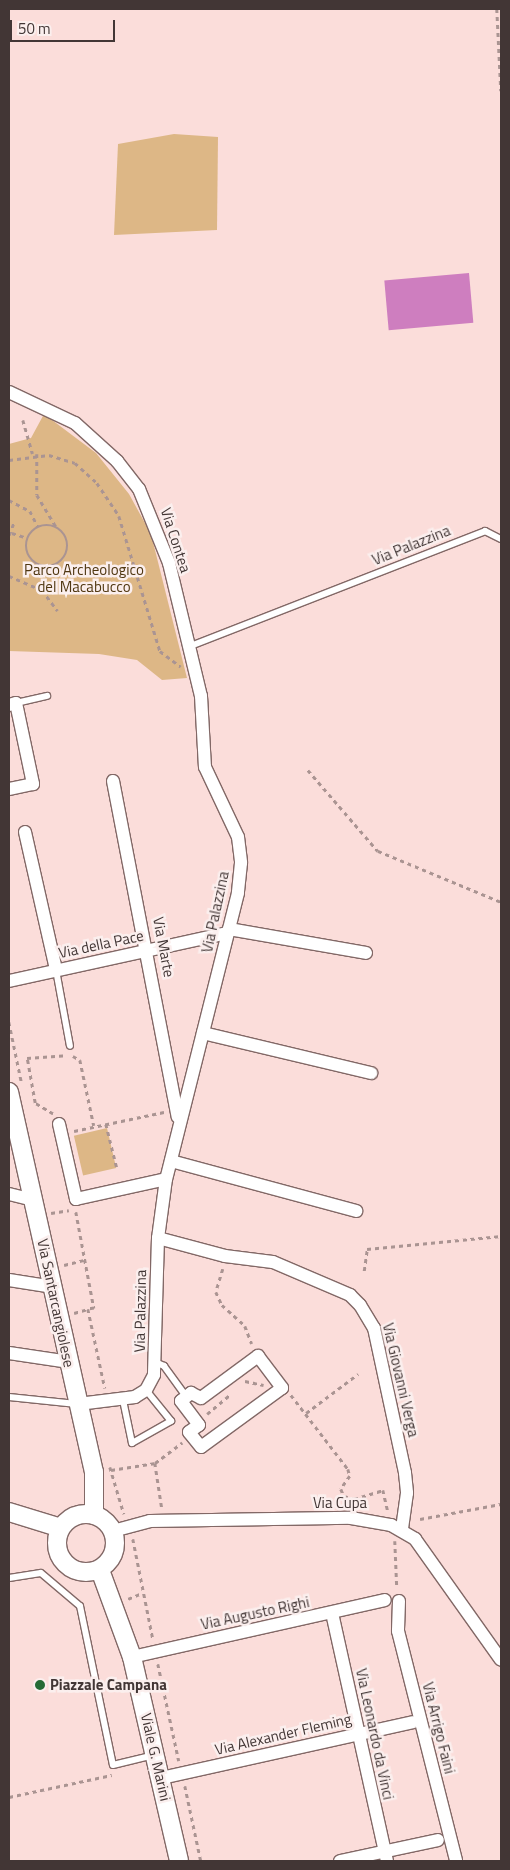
<!DOCTYPE html>
<html>
<head>
<meta charset="utf-8">
<style>
  body { margin:0 }
  #map { position:relative; width:510px; height:1870px; overflow:hidden; background:#fbddda; font-family:"Titillium Web",sans-serif }
  div>[style] { position:absolute }
  .green>* { inset:0; background:#ddb786; transform-origin:0 0 }
  .water>* { inset:0; background:#ce7ebf; transform-origin:0 0 }
  .path>* { height:2.5px; margin-top:-1.25px; transform-origin:0; background:repeating-linear-gradient(90deg,#aa9492 0 4px,transparent 0 8px) }
  .path>.ring { margin:-1.25px; padding:0; box-sizing:content-box; background:none; border:2.5px solid #aa9492; border-radius:50% }
  .roads { filter:drop-shadow(1px 0 #826866) drop-shadow(-1px 0 #826866) drop-shadow(0 1px #826866) drop-shadow(0 -1px #826866) }
  .lane>* { height:6px; margin:-3px; padding:0 3px; transform-origin:3px; border-radius:3px; background:#fff }
  .street>* { height:12px; margin:-6px; padding:0 6px; transform-origin:6px; border-radius:6px; background:#fff }
  .secondary>* { height:18px; margin:-9px; padding:0 9px; transform-origin:9px; border-radius:9px; background:#fff }
  .secondary>.ring { margin:-9px; padding:0; box-sizing:content-box; background:none; border:18px solid #fff; border-radius:50% }
  .dots>* { width:14px; height:14px; translate:-50% -50%; box-sizing:border-box; border:2px solid #fbefee; border-radius:50% }
  span { translate:-50% -50%; white-space:nowrap; text-align:center; line-height:1.15; -webkit-text-stroke:5px #fbefee; paint-order:stroke }
  .street-label { font-size:15px; color:#423635 }
  .park-label { font-size:15px; color:#503711 }
  .poi-label { font-size:15px; color:#423635; font-weight:700 }
  .left { translate:0 -50%; text-align:left }
  .frame { position:absolute; inset:0; border:10px solid #423635; pointer-events:none }
  .scale { position:absolute; left:10px; top:20px; width:105px; height:22px; box-sizing:border-box; border:2px solid #423635; border-top:0; padding-left:6px; font-size:15px; line-height:18px; white-space:nowrap; color:#423635; -webkit-text-stroke:4px #fbefee; paint-order:stroke }
</style>
</head>
<body>
<div id="map">
  <div class="green">
    <div style="clip-path:polygon(174px 134px,218px 137px,217px 230px,114px 235px,118px 144px)"></div>
    <div style="clip-path:polygon(44px 414px,96px 453px,129px 494px,151px 534px,187px 678px,162px 680px,137px 660px,99px 654px,9px 651px,9px 444px,31px 438px)"></div>
    <div style="left:107px;top:1128px;width:41px;height:34px;rotate:77deg"></div>
  </div>
  <div class="water">
    <div style="left:469px;top:273px;width:50px;height:85px;rotate:85deg"></div>
  </div>
  <div class="path">
    <div style="left:497px;top:9px;width:82px;rotate:87.2deg"></div>
    <div style="left:23px;top:420px;width:35px;rotate:74deg"></div>
    <div style="left:37px;top:454px;width:41px;rotate:90deg"></div>
    <div style="left:37px;top:495px;width:37px;rotate:59deg"></div>
    <div style="left:9px;top:460px;width:40px;rotate:-7.1deg"></div>
    <div style="left:49px;top:455px;width:27px;rotate:17deg"></div>
    <div style="left:75px;top:463px;width:30px;rotate:42deg"></div>
    <div style="left:97px;top:483px;width:40px;rotate:56deg"></div>
    <div style="left:119px;top:516px;width:141px;rotate:73.1deg"></div>
    <div style="left:160px;top:651px;width:26px;rotate:37deg"></div>
    <div style="left:9px;top:500px;width:24px;rotate:28deg"></div>
    <div style="left:30px;top:511px;width:18px;rotate:63deg"></div>
    <div class="ring" style="left:26px;top:525px;width:39.5px;height:39.5px"></div>
    <div style="left:12px;top:533px;width:16px;rotate:18deg"></div>
    <div style="left:9px;top:535px;width:14px;rotate:-69deg"></div>
    <div style="left:9px;top:576px;width:36px;rotate:23deg"></div>
    <div style="left:42px;top:590px;width:26px;rotate:53deg"></div>
    <div style="left:308px;top:770px;width:107px;rotate:49.2deg"></div>
    <div style="left:378px;top:851px;width:133px;rotate:22.5deg"></div>
    <div style="left:9px;top:1022px;width:63px;rotate:78.2deg"></div>
    <div style="left:73px;top:1056px;width:8px;rotate:30deg"></div>
    <div style="left:80px;top:1060px;width:67px;rotate:78deg"></div>
    <div style="left:53px;top:1114px;width:21px;rotate:-149deg"></div>
    <div style="left:35px;top:1103px;width:46px;rotate:-100.1deg"></div>
    <div style="left:27px;top:1058px;width:39px;rotate:-4deg"></div>
    <div style="left:106px;top:1124px;width:45px;rotate:76deg"></div>
    <div style="left:74px;top:1131px;width:92px;rotate:-11.9deg"></div>
    <div style="left:76px;top:1212px;width:98px;rotate:79.4deg"></div>
    <div style="left:94px;top:1308px;width:6px;rotate:171deg"></div>
    <div style="left:88px;top:1309px;width:81px;rotate:77.9deg"></div>
    <div style="left:51px;top:1213px;width:18px;rotate:-9deg"></div>
    <div style="left:64px;top:1265px;width:21px;rotate:-14deg"></div>
    <div style="left:223px;top:1269px;width:24px;rotate:107deg"></div>
    <div style="left:216px;top:1292px;width:14px;rotate:65deg"></div>
    <div style="left:222px;top:1305px;width:31px;rotate:42deg"></div>
    <div style="left:245px;top:1326px;width:19px;rotate:69deg"></div>
    <div style="left:364px;top:1271px;width:22px;rotate:-82deg"></div>
    <div style="left:367px;top:1249px;width:135px;rotate:-5.5deg"></div>
    <div style="left:74px;top:1313px;width:15px;rotate:-16deg"></div>
    <div style="left:245px;top:1381px;width:19px;rotate:12deg"></div>
    <div style="left:291px;top:1395px;width:93px;rotate:52.4deg"></div>
    <div style="left:348px;top:1469px;width:7px;rotate:74deg"></div>
    <div style="left:350px;top:1476px;width:16px;rotate:125deg"></div>
    <div style="left:341px;top:1489px;width:8px;rotate:67deg"></div>
    <div style="left:344px;top:1496px;width:10px;rotate:17deg"></div>
    <div style="left:354px;top:1499px;width:30px;rotate:-17deg"></div>
    <div style="left:383px;top:1490px;width:23px;rotate:77deg"></div>
    <div style="left:306px;top:1413px;width:65px;rotate:-36.9deg"></div>
    <div style="left:207px;top:1414px;width:31px;rotate:-40deg"></div>
    <div style="left:155px;top:1463px;width:47px;rotate:81.3deg"></div>
    <div style="left:110px;top:1467px;width:49px;rotate:73.4deg"></div>
    <div style="left:111px;top:1470px;width:45px;rotate:-9deg"></div>
    <div style="left:155px;top:1463px;width:34px;rotate:-37deg"></div>
    <div style="left:420px;top:1519px;width:82px;rotate:-10.5deg"></div>
    <div style="left:133px;top:1539px;width:102px;rotate:78.7deg"></div>
    <div style="left:395px;top:1541px;width:47px;rotate:87.6deg"></div>
    <div style="left:128px;top:1599px;width:15px;rotate:-23deg"></div>
    <div style="left:158px;top:1664px;width:99px;rotate:77.8deg"></div>
    <div style="left:185px;top:1786px;width:77px;rotate:78deg"></div>
    <div style="left:9px;top:1797px;width:105px;rotate:-12.1deg"></div>
  </div>
  <div class="roads">
    <div class="lane">
      <div style="left:188px;top:647px;width:319px;rotate:-21.3deg"></div>
      <div style="left:485px;top:531px;width:18px;rotate:27deg"></div>
      <div style="left:16px;top:703px;width:32px;rotate:-13deg"></div>
      <div style="left:56px;top:970px;width:77px;rotate:79.6deg"></div>
      <div style="left:155px;top:1362px;width:10px;rotate:24deg"></div>
      <div style="left:164px;top:1366px;width:36px;rotate:54deg"></div>
      <div style="left:9px;top:1397px;width:68px;rotate:5.9deg"></div>
      <div style="left:123px;top:1400px;width:44px;rotate:78.2deg"></div>
      <div style="left:132px;top:1443px;width:45px;rotate:-29.4deg"></div>
      <div style="left:171px;top:1421px;width:40px;rotate:-129deg"></div>
      <div style="left:9px;top:1578px;width:32px;rotate:-9deg"></div>
      <div style="left:41px;top:1573px;width:51px;rotate:40.2deg"></div>
      <div style="left:80px;top:1606px;width:162px;rotate:78.3deg"></div>
      <div style="left:113px;top:1765px;width:42px;rotate:-13.7deg"></div>
    </div>
    <div class="street">
      <div style="left:9px;top:392px;width:73px;rotate:25.2deg"></div>
      <div style="left:75px;top:423px;width:57px;rotate:42.1deg"></div>
      <div style="left:117px;top:461px;width:36px;rotate:52deg"></div>
      <div style="left:139px;top:489px;width:80px;rotate:67.9deg"></div>
      <div style="left:169px;top:563px;width:137px;rotate:76.5deg"></div>
      <div style="left:201px;top:696px;width:71px;rotate:86.8deg"></div>
      <div style="left:205px;top:767px;width:77px;rotate:64.8deg"></div>
      <div style="left:238px;top:837px;width:26px;rotate:83deg"></div>
      <div style="left:241px;top:863px;width:30px;rotate:96deg"></div>
      <div style="left:238px;top:893px;width:295px;rotate:104.1deg"></div>
      <div style="left:166px;top:1179px;width:60px;rotate:97.7deg"></div>
      <div style="left:158px;top:1238px;width:137px;rotate:91.7deg"></div>
      <div style="left:154px;top:1375px;width:17px;rotate:118deg"></div>
      <div style="left:146px;top:1390px;width:13px;rotate:148deg"></div>
      <div style="left:135px;top:1397px;width:57px;rotate:173deg"></div>
      <div style="left:9px;top:705px;width:7px;rotate:-16deg"></div>
      <div style="left:16px;top:703px;width:83px;rotate:78.1deg"></div>
      <div style="left:33px;top:784px;width:25px;rotate:168deg"></div>
      <div style="left:113px;top:781px;width:342px;rotate:79.1deg"></div>
      <div style="left:25px;top:832px;width:141px;rotate:77.3deg"></div>
      <div style="left:229px;top:929px;width:139px;rotate:9.9deg"></div>
      <div style="left:9px;top:981px;width:224px;rotate:-12.4deg"></div>
      <div style="left:203px;top:1033px;width:173px;rotate:13.4deg"></div>
      <div style="left:59px;top:1124px;width:77px;rotate:77.2deg"></div>
      <div style="left:76px;top:1199px;width:92px;rotate:-12.5deg"></div>
      <div style="left:171px;top:1161px;width:192px;rotate:15.1deg"></div>
      <div style="left:9px;top:1194px;width:25px;rotate:14deg"></div>
      <div style="left:158px;top:1238px;width:69px;rotate:15deg"></div>
      <div style="left:225px;top:1256px;width:48px;rotate:7.1deg"></div>
      <div style="left:273px;top:1262px;width:84px;rotate:23.2deg"></div>
      <div style="left:350px;top:1295px;width:14px;rotate:45deg"></div>
      <div style="left:360px;top:1305px;width:27px;rotate:59deg"></div>
      <div style="left:374px;top:1328px;width:148px;rotate:77.9deg"></div>
      <div style="left:405px;top:1473px;width:20px;rotate:84deg"></div>
      <div style="left:407px;top:1493px;width:37px;rotate:98deg"></div>
      <div style="left:9px;top:1280px;width:45px;rotate:9deg"></div>
      <div style="left:9px;top:1353px;width:61px;rotate:8.5deg"></div>
      <div style="left:258px;top:1356px;width:40px;rotate:53deg"></div>
      <div style="left:282px;top:1388px;width:100px;rotate:143.9deg"></div>
      <div style="left:201px;top:1447px;width:19px;rotate:-129deg"></div>
      <div style="left:189px;top:1432px;width:12px;rotate:-35deg"></div>
      <div style="left:199px;top:1425px;width:30px;rotate:-127deg"></div>
      <div style="left:181px;top:1401px;width:13px;rotate:-39deg"></div>
      <div style="left:191px;top:1393px;width:11px;rotate:27deg"></div>
      <div style="left:201px;top:1398px;width:71px;rotate:-36.4deg"></div>
      <div style="left:113px;top:1531px;width:38px;rotate:-15deg"></div>
      <div style="left:150px;top:1521px;width:201px;rotate:-0.9deg"></div>
      <div style="left:351px;top:1518px;width:41px;rotate:9.9deg"></div>
      <div style="left:391px;top:1525px;width:28px;rotate:30deg"></div>
      <div style="left:415px;top:1539px;width:148px;rotate:54.6deg"></div>
      <div style="left:399px;top:1601px;width:30px;rotate:92deg"></div>
      <div style="left:398px;top:1631px;width:237px;rotate:75.8deg"></div>
      <div style="left:332px;top:1613px;width:254px;rotate:77.5deg"></div>
      <div style="left:132px;top:1657px;width:259px;rotate:-12.7deg"></div>
      <div style="left:161px;top:1778px;width:258px;rotate:-12.5deg"></div>
      <div style="left:340px;top:1861px;width:100px;rotate:-12.1deg"></div>
    </div>
    <div class="secondary">
      <div style="left:9px;top:1092px;width:389px;rotate:77.4deg"></div>
      <div style="left:94px;top:1472px;width:43px;rotate:90deg"></div>
      <div style="left:9px;top:1512px;width:54px;rotate:17.1deg"></div>
      <div class="ring" style="left:57px;top:1514px;width:40px;height:40px"></div>
      <div style="left:100px;top:1570px;width:93px;rotate:69.8deg"></div>
      <div style="left:132px;top:1657px;width:209px;rotate:77deg"></div>
    </div>
  </div>
  <div class="dots">
    <div style="left:40px;top:1685px;background:#266b36"></div>
  </div>
  <div class="street-label">
    <span style="left:176px;top:540px;rotate:72deg">Via Contea</span>
    <span style="left:411px;top:545px;rotate:-22deg">Via Palazzina</span>
    <span style="left:215px;top:912px;rotate:-78deg">Via Palazzina</span>
    <span style="left:101px;top:944px;rotate:-12deg">Via della Pace</span>
    <span style="left:164px;top:947px;rotate:79deg">Via Marte</span>
    <span style="left:56px;top:1303px;rotate:78deg">Via Santarcangiolese</span>
    <span style="left:140px;top:1311px;rotate:-89deg">Via Palazzina</span>
    <span style="left:401px;top:1380px;rotate:77deg">Via Giovanni Verga</span>
    <span style="left:340px;top:1503px">Via Cupa</span>
    <span style="left:255px;top:1613px;rotate:-12deg">Via Augusto Righi</span>
    <span style="left:439px;top:1728px;rotate:76deg">Via Arrigo Faini</span>
    <span style="left:283px;top:1734px;rotate:-13deg">Via Alexander Fleming</span>
    <span style="left:375px;top:1734px;rotate:78deg">Via Leonardo da Vinci</span>
    <span style="left:156px;top:1757px;rotate:77deg">Viale G. Marini</span>
  </div>
  <div class="park-label">
    <span style="left:84px;top:578px">Parco Archeologico<br>del Macabucco</span>
  </div>
  <div class="poi-label">
    <span class="left" style="left:50px;top:1685px">Piazzale Campana</span>
  </div>
  <div class="frame"></div>
  <div class="scale">50 m</div>
</div>
</body>
</html>
